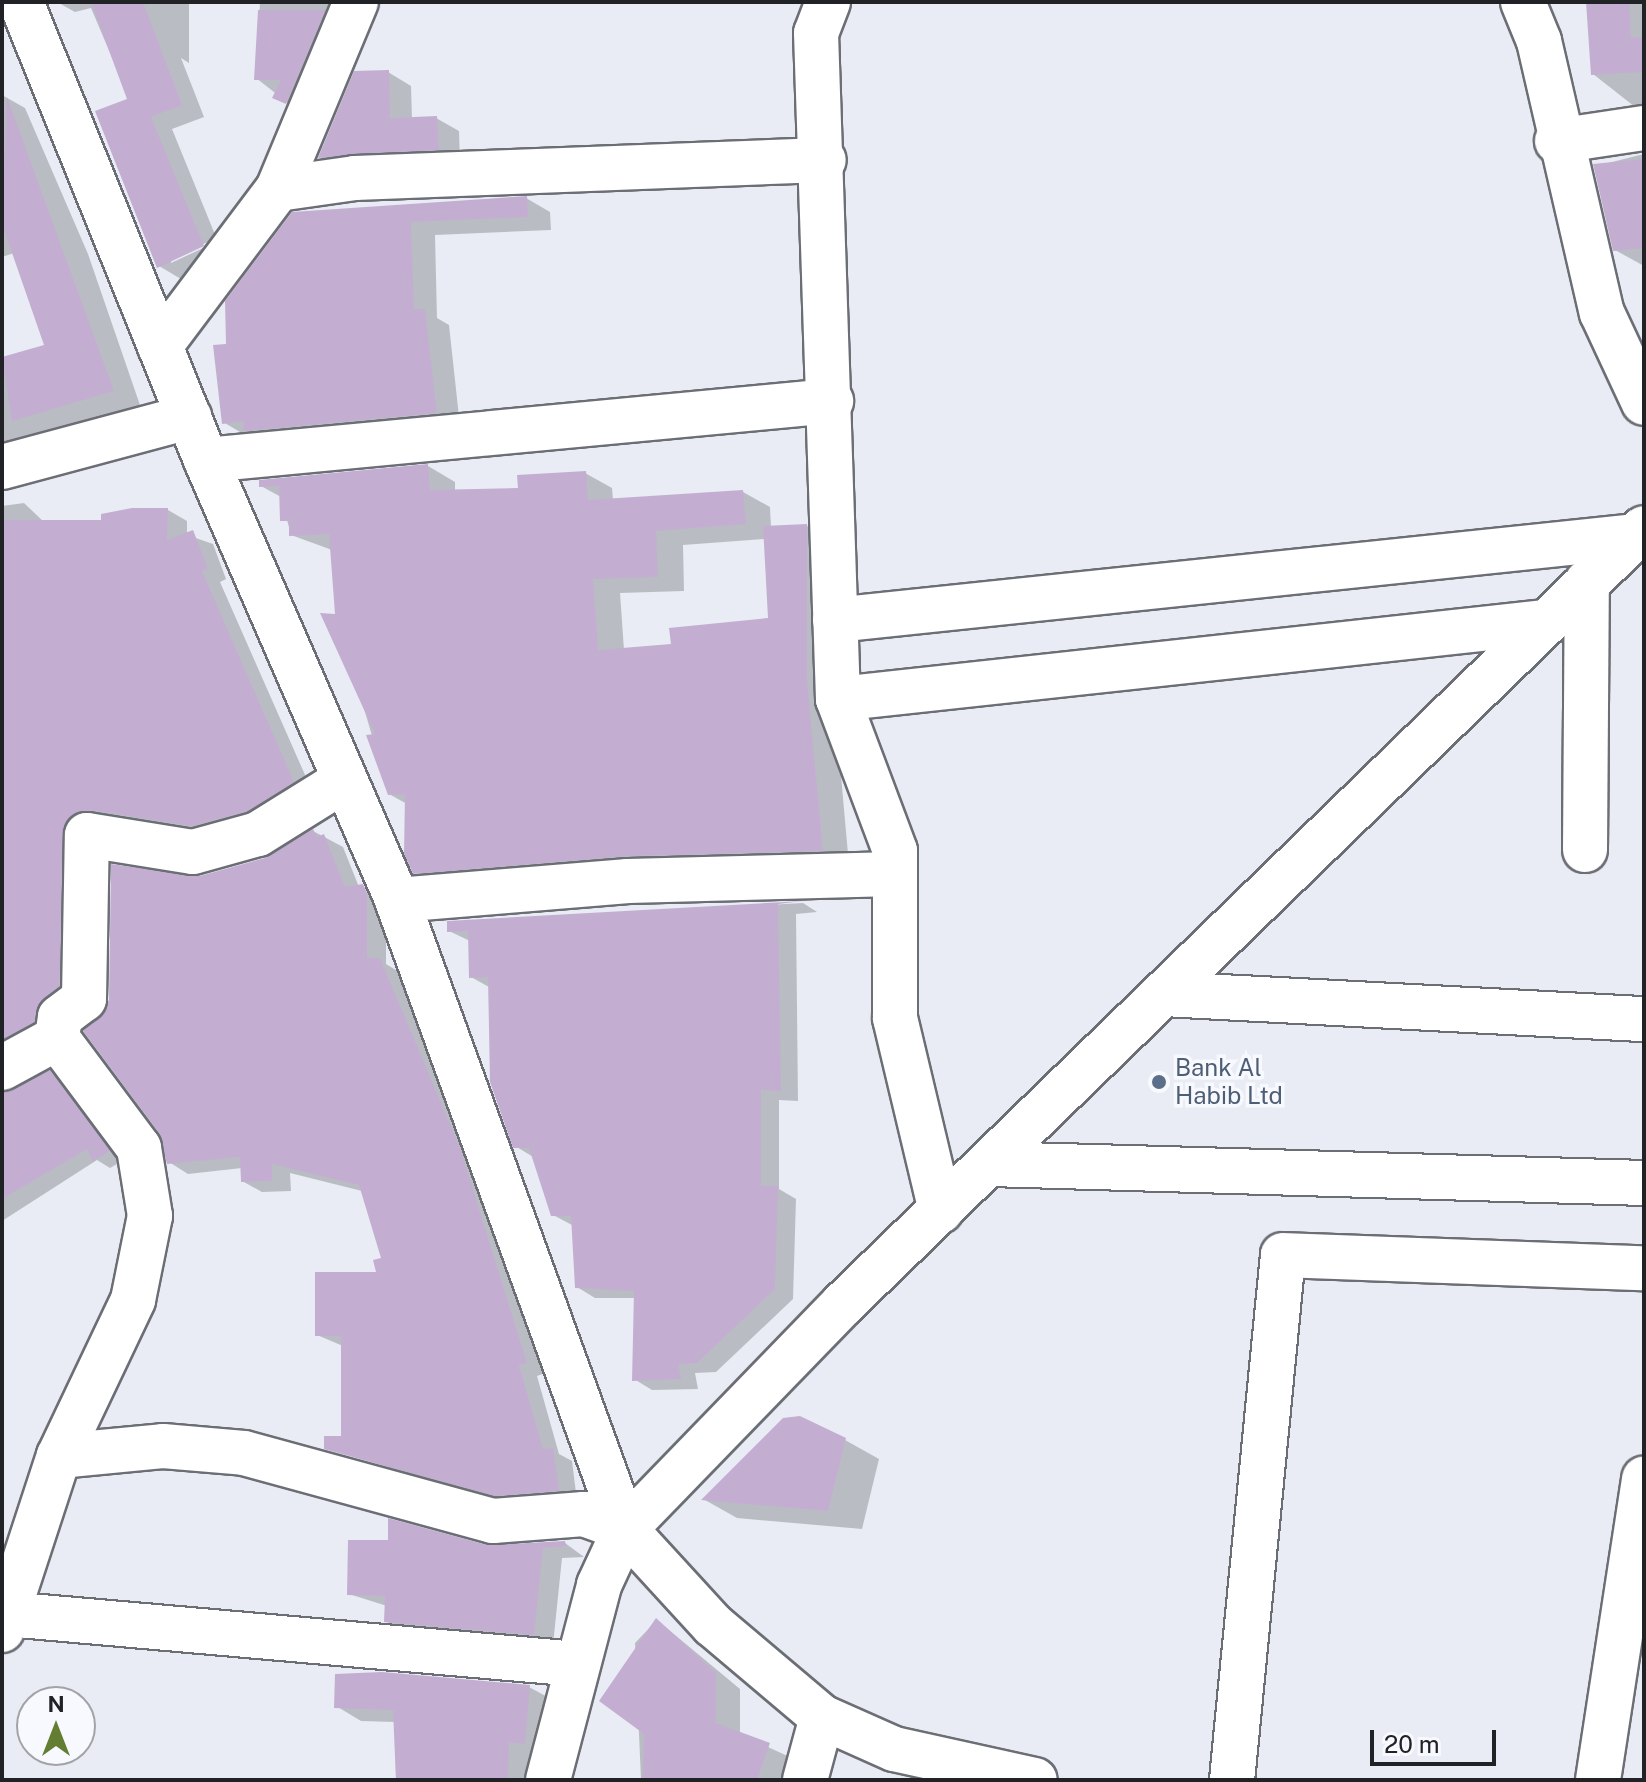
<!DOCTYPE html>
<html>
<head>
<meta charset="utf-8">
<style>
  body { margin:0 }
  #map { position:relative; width:1646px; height:1782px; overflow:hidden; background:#e9ecf4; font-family:"Public Sans",sans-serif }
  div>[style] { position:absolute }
  .shadow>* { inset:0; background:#0003 }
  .building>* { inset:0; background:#c3aed2 }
  .roads { filter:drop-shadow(2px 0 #6b6e75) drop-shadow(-2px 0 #6b6e75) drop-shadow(0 2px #6b6e75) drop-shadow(0 -2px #6b6e75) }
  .minor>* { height:44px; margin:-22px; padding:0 22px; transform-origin:22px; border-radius:22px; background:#fff }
  .secondary>* { height:44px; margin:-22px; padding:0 22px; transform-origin:22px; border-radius:22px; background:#fff }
  .primary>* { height:44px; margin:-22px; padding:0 22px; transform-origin:22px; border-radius:22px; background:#fff }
  .dots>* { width:22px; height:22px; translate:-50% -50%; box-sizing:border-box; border:4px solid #f7f9fe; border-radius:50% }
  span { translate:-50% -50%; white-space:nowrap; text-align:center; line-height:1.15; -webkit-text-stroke:7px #f7f9fe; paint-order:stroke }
  .service-label { font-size:24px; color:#4e5e75 }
  .left { translate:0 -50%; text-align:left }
  .frame { position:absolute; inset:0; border:4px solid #212225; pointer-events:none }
  .north { position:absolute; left:16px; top:1686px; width:80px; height:80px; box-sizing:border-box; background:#f7f9fe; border:2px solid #a1a3a7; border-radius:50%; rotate:0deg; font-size:22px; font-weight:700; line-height:32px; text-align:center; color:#212225 }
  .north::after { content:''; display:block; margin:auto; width:28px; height:36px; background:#637e32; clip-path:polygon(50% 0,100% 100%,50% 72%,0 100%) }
  .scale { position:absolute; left:1370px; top:1730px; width:126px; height:36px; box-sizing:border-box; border:4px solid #212225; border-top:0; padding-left:10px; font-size:24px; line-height:28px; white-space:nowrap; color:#212225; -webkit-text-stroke:6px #f7f9fe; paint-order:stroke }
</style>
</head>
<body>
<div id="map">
  <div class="shadow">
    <div style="clip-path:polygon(evenodd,57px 2px,189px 2px,189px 63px,181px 58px,204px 117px,172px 129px,225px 259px,181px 279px,159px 266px,130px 100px,91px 8px,75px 12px,57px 2px,212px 240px,214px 243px,171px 263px,171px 259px,212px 240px)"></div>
    <div style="clip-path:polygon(260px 2px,357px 2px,297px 110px,256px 78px)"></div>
    <div style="clip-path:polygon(1588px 2px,1644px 2px,1644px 114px,1593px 74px)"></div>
    <div style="clip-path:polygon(388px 72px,411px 86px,412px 119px,436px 118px,459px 131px,460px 162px,342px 170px,321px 157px)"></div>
    <div style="clip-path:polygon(2px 95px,25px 108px,88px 254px,141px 408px,2px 456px,2px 359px,47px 346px,14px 253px,2px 257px)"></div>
    <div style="clip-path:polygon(1644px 154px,1644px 266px,1615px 250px,1596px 166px)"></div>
    <div style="clip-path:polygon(526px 198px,550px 212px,551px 230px,435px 235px,437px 318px,449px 325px,460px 426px,247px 436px,223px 422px,228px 346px,293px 214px)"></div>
    <div style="clip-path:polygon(evenodd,428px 466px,455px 482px,455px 491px,520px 490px,585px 473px,612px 488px,613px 500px,743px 492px,770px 507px,771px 527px,807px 526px,834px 541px,834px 697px,849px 865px,442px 888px,414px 872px,407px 804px,389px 794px,337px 616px,332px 550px,291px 535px,281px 497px,261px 486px,428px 466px,765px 539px,770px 620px,673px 646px,624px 650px,620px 593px,684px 591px,683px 545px,765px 539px)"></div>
    <div style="clip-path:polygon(24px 503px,44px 522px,103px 522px,168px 510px,187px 521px,187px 535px,213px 544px,226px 579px,220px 582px,313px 793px,212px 837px,112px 820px,78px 997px,2px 1052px,2px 506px)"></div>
    <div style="clip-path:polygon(313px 831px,343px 847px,359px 887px,386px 906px,386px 964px,399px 972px,479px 1160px,545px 1373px,537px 1376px,559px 1454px,572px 1461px,577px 1501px,516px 1506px,326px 1448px,343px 1438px,343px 1346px,317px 1335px,379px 1274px,383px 1260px,362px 1191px,290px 1173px,291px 1191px,262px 1192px,242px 1181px,242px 1168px,188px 1174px,169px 1162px,200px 878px,266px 860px)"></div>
    <div style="clip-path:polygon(803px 903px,817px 912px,796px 914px,798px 1101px,779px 1100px,779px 1189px,796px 1199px,793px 1299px,716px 1372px,695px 1373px,698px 1389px,652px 1390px,634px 1379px,635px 1298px,595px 1298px,577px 1287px,572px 1225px,553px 1215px,535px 1158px,515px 1146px,489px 987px,471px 977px,470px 941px,449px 931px,449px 923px)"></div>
    <div style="clip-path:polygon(50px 1073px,65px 1081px,124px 1160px,110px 1168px,97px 1160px,2px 1221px,2px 1091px)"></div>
    <div style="clip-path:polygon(845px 1440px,879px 1459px,862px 1529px,737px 1518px,705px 1500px)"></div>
    <div style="clip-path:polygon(565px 1543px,584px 1557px,562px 1558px,553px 1645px,405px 1632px,386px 1621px,387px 1606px,349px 1594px,487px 1547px)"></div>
    <div style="clip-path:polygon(657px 1620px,740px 1689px,740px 1734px,794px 1759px,787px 1780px,641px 1780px,635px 1643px)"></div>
    <div style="clip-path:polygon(529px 1687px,555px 1701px,533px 1780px,396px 1780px,395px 1722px,361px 1721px,336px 1706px)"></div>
  </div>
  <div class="building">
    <div style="clip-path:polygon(91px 2px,143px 2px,182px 105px,151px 117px,204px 246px,157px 268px,95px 111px,127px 99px)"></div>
    <div style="clip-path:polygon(1586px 2px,1629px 2px,1631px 38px,1644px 37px,1644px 72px,1591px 75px)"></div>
    <div style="clip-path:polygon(258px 10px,326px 10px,286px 104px,272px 98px,281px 80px,254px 80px)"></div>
    <div style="clip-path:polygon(389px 70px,390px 118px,437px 116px,439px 150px,318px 158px,354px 71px)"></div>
    <div style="clip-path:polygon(7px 97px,114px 391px,12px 421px,2px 357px,44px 345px,2px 224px)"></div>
    <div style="clip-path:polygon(1644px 159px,1644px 248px,1613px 251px,1593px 164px)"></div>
    <div style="clip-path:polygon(527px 196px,528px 217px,411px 222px,414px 309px,425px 309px,437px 413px,244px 431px,243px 421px,222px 424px,213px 345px,226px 344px,225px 301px,292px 212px)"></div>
    <div style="clip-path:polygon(428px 464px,430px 490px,518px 488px,517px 475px,586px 471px,588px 500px,743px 490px,746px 524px,656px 531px,658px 577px,593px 579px,598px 650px,671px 644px,669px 628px,768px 618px,763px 526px,807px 524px,807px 680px,823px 851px,627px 856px,413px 874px,404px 854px,405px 794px,388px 795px,366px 735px,375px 734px,320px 613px,335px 614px,329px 534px,289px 536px,289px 521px,280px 521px,279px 486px,259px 487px,259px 480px)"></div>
    <div style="clip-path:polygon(132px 508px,168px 508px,167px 540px,193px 530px,208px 568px,202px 571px,294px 782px,248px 811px,192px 826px,91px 810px,67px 820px,59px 986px,39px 1004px,34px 1022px,2px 1040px,2px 520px,101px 520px,101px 514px)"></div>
    <div style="clip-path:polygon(313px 829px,317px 837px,324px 834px,345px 887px,363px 884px,367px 893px,367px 958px,380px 958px,460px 1148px,527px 1363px,519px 1365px,543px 1449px,553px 1448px,559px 1491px,495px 1496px,324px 1449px,324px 1436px,341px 1436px,341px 1336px,315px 1336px,315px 1272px,376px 1272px,373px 1260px,381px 1258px,359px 1185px,272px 1164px,272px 1181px,241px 1182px,240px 1157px,167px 1164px,159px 1133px,83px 1031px,109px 1000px,111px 864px,200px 876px,265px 858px)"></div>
    <div style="clip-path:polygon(803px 901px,778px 904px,781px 1091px,761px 1090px,761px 1186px,778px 1186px,775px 1289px,697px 1363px,678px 1364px,681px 1379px,632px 1381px,634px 1291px,575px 1288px,571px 1216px,551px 1216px,529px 1148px,513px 1148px,490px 1082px,488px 977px,469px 978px,468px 931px,447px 932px,447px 921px)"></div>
    <div style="clip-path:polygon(50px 1070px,110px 1151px,93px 1161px,87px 1149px,2px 1199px,2px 1093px)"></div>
    <div style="clip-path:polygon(800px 1416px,846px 1438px,828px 1511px,701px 1500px,783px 1418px)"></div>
    <div style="clip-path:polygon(388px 1518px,487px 1545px,565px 1541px,566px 1546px,543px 1548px,534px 1635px,384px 1622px,385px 1596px,347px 1595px,348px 1540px,388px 1540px)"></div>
    <div style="clip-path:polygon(656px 1618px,716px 1673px,716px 1723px,770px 1743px,757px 1780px,643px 1780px,644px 1734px,599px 1701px)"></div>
    <div style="clip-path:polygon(382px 1672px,530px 1685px,525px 1744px,509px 1742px,508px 1780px,396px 1780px,393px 1710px,334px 1708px,335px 1674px)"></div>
  </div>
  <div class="roads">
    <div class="minor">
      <div style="left:828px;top:2px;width:33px;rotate:111deg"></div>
      <div style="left:816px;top:33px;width:666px;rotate:88.11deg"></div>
      <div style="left:838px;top:699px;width:162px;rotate:69.4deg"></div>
      <div style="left:895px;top:851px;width:167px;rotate:90deg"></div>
      <div style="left:895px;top:1018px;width:198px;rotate:76.6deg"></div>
      <div style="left:1557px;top:141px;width:88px;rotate:-8.5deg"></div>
      <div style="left:278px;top:189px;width:78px;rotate:-8.1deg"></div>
      <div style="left:355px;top:178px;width:469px;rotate:-2.2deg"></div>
      <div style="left:160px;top:346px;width:196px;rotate:-53.1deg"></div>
      <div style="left:278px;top:189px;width:203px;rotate:-67.4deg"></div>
      <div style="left:206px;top:460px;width:628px;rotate:-5.39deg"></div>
      <div style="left:835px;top:620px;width:804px;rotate:-5.99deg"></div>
      <div style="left:838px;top:699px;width:712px;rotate:-6.21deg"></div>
      <div style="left:1585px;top:850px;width:268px;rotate:-89.6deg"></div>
      <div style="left:397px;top:900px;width:232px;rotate:-4.7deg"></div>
      <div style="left:628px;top:881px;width:267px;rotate:-1.5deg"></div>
      <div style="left:1164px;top:994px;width:481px;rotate:3deg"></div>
      <div style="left:2px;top:1068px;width:63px;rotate:-28.6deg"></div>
      <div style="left:990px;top:1164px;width:654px;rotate:1.66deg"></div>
      <div style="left:59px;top:1456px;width:173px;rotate:-64.6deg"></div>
      <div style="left:133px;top:1300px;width:86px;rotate:-78.6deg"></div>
      <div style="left:150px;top:1216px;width:69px;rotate:-99.2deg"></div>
      <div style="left:139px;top:1148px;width:137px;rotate:-126.7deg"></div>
      <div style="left:57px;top:1038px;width:21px;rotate:-82deg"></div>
      <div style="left:60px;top:1017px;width:30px;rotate:-37deg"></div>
      <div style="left:84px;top:999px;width:164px;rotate:-89deg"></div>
      <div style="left:87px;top:835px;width:107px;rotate:9.1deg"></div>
      <div style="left:193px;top:852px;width:67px;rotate:-15.5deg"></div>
      <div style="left:258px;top:834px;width:100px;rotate:-31.9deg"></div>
      <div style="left:7px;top:1614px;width:572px;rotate:5.01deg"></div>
      <div style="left:2px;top:1630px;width:183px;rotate:-71.9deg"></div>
      <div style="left:59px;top:1456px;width:104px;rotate:-5.5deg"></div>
      <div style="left:163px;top:1446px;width:81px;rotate:4.9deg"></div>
      <div style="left:244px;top:1453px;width:258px;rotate:15.3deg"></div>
      <div style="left:493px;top:1521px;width:91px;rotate:-4.4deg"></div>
      <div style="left:584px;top:1514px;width:44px;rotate:20.1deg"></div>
      <div style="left:625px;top:1529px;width:130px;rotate:47.5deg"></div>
      <div style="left:713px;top:1625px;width:143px;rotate:40.2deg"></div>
      <div style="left:822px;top:1717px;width:79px;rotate:24deg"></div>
      <div style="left:894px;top:1749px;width:144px;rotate:12.4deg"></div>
      <div style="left:805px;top:1780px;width:65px;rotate:-74.9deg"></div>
      <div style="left:1232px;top:1780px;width:527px;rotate:-84.45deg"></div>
      <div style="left:1283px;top:1255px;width:361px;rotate:2.1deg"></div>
      <div style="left:1598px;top:1780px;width:305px;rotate:-81.3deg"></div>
    </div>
    <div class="secondary">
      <div style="left:1523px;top:2px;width:42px;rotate:67.7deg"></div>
      <div style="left:1539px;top:41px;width:279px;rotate:77deg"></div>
      <div style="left:1602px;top:313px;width:99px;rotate:65deg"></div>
      <div style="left:2px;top:467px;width:194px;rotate:-15deg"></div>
    </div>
    <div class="primary">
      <div style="left:21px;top:2px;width:494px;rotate:68deg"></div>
      <div style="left:206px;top:460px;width:480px;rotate:66.5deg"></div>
      <div style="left:397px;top:900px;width:669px;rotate:70.08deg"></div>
      <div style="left:548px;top:1780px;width:202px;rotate:-75.3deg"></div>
      <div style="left:599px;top:1585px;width:62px;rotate:-65.1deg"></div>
      <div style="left:625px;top:1529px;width:313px;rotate:-45.9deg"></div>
      <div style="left:843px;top:1304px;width:1115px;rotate:-44.09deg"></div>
    </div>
  </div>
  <div class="dots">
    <div style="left:1159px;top:1082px;background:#5c6f8a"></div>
  </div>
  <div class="service-label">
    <span class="left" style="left:1175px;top:1082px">Bank Al<br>Habib Ltd</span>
  </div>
  <div class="frame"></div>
  <div class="north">N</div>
  <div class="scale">20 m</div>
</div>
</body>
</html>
